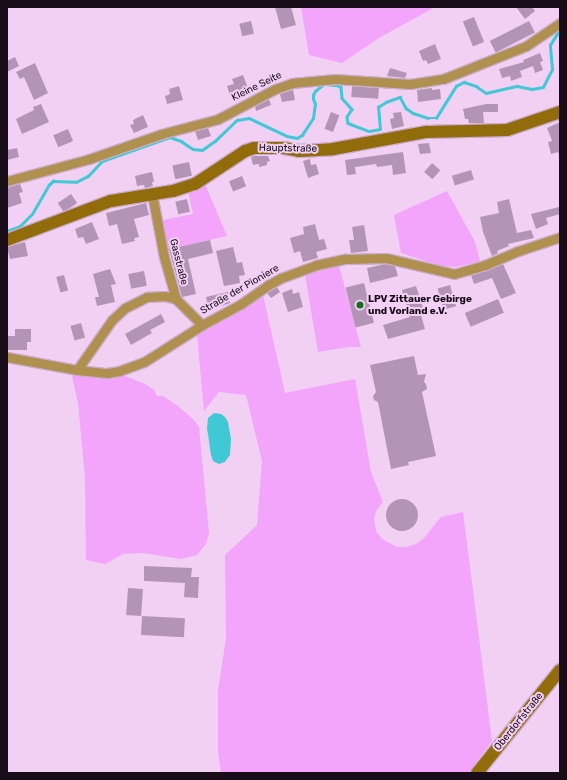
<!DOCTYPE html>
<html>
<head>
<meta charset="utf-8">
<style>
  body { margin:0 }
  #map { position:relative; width:567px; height:780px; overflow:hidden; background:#f1d0f4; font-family:Rubik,sans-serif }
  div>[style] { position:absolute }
  .green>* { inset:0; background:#f2a5fa }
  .water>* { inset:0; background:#40c9d4 }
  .stream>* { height:2.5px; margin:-1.25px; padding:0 1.25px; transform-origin:1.25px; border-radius:1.25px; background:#40c9d4 }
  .building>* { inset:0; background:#b394b6; transform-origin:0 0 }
  .round { border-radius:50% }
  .roads { filter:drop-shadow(1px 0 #caadcc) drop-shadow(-1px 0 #caadcc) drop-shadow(0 1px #caadcc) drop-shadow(0 -1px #caadcc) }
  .street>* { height:9px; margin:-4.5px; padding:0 4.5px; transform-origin:4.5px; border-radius:4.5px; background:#b0904f }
  .secondary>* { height:12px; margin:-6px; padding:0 6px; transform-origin:6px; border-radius:6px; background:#926b0a }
  .dots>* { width:11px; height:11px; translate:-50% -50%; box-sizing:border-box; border:2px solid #f1d0f4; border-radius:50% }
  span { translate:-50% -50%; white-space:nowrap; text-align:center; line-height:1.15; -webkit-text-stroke:4px #f1d0f4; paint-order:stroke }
  .street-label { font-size:10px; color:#170c18 }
  .poi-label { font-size:10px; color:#170c18; font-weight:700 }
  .left { translate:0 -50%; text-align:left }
  .frame { position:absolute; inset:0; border:8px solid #170c18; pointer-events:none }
</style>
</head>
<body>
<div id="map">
  <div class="green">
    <div style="clip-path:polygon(301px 7px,435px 7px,379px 38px,342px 63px,309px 55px)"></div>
    <div style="clip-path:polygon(205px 184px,227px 236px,164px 250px,158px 221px,193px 214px,188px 191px)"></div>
    <div style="clip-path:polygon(447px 191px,475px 242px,480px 261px,456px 267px,440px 266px,401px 253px,394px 215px)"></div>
    <div style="clip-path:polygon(339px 266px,361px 347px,348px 347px,318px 352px,305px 275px,319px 269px)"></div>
    <div style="clip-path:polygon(263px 295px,285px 393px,355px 379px,371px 472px,383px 502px,376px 511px,374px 520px,376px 531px,382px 539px,397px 547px,406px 547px,416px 544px,424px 538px,441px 517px,463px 512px,492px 741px,468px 773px,221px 773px,218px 751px,218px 690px,226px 639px,225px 555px,257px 525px,262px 461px,246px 395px,219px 392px,204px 411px,197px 335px)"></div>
    <div style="clip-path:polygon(71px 372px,120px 374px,145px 384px,154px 390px,157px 396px,163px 396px,178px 406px,194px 420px,199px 427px,209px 533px,206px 544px,197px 555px,181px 559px,143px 553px,123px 554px,105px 564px,86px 560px,85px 478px,78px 403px)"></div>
  </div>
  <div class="water">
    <div style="clip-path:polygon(214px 413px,221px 414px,225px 417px,228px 422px,231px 439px,230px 455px,225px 462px,219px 464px,213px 461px,211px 455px,207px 428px,208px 418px)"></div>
  </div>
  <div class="stream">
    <div style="left:7px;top:231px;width:14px;rotate:-21deg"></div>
    <div style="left:20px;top:226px;width:17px;rotate:-45deg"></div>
    <div style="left:32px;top:214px;width:34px;rotate:-60deg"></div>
    <div style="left:49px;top:185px;width:6px;rotate:-45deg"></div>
    <div style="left:53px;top:181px;width:23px;rotate:2deg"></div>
    <div style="left:76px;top:182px;width:13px;rotate:-27deg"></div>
    <div style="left:88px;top:176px;width:21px;rotate:-47deg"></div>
    <div style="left:102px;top:161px;width:72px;rotate:-19.4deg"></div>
    <div style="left:170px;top:137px;width:12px;rotate:20deg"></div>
    <div style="left:181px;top:141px;width:14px;rotate:34deg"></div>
    <div style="left:193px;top:149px;width:9px;rotate:6deg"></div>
    <div style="left:202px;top:150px;width:16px;rotate:-35deg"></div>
    <div style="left:215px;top:141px;width:30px;rotate:-44deg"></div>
    <div style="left:237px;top:120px;width:12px;rotate:-9deg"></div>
    <div style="left:249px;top:118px;width:42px;rotate:25.3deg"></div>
    <div style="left:287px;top:136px;width:10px;rotate:11deg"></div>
    <div style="left:297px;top:138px;width:6px;rotate:-31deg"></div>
    <div style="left:302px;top:135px;width:20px;rotate:-57deg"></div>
    <div style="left:313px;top:118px;width:14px;rotate:-82deg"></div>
    <div style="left:315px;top:104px;width:5px;rotate:-112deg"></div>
    <div style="left:313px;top:99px;width:4px;rotate:-90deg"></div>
    <div style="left:313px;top:95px;width:4px;rotate:-63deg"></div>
    <div style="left:315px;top:91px;width:11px;rotate:-38deg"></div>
    <div style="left:324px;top:84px;width:12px;rotate:5deg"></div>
    <div style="left:336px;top:85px;width:5px;rotate:22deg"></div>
    <div style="left:341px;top:87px;width:11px;rotate:85deg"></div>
    <div style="left:342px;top:98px;width:15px;rotate:48deg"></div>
    <div style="left:352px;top:109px;width:9px;rotate:122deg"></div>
    <div style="left:347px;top:117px;width:6px;rotate:81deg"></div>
    <div style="left:348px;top:123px;width:22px;rotate:21deg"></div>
    <div style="left:369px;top:131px;width:11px;rotate:-10deg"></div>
    <div style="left:380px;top:129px;width:22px;rotate:-95deg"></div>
    <div style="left:378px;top:107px;width:9px;rotate:-32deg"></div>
    <div style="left:386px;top:102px;width:15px;rotate:-20deg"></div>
    <div style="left:400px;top:97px;width:13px;rotate:61deg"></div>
    <div style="left:406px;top:108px;width:9px;rotate:36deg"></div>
    <div style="left:413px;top:113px;width:16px;rotate:18deg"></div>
    <div style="left:428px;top:118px;width:8px"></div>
    <div style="left:436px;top:118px;width:38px;rotate:-58deg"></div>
    <div style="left:456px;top:86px;width:9px;rotate:-27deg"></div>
    <div style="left:464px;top:82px;width:13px;rotate:18deg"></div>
    <div style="left:476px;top:86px;width:12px;rotate:35deg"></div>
    <div style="left:486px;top:93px;width:32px;rotate:-13deg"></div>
    <div style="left:517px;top:86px;width:15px;rotate:11deg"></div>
    <div style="left:532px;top:89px;width:11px;rotate:-10deg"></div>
    <div style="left:543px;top:87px;width:20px;rotate:-63deg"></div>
    <div style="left:552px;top:69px;width:24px;rotate:-95deg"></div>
    <div style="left:550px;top:45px;width:19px;rotate:-58deg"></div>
  </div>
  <div class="building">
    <div style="clip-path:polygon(275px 7px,291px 7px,296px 25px,281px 29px)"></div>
    <div style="clip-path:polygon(516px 7px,532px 7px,535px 11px,525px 19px)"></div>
    <div style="left:474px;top:17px;width:27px;height:12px;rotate:68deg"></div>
    <div style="left:251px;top:21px;width:13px;height:12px;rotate:77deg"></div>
    <div style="left:529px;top:21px;width:13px;height:44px;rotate:63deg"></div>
    <div style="clip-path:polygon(435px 44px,441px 59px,428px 64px,426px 60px,423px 61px,419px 51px)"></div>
    <div style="clip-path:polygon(540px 53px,543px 61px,540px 62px,543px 70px,535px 73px,533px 66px,520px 71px,522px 77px,511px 81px,510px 76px,502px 78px,499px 69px,524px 62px,523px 60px)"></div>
    <div style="clip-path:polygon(15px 57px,19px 66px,7px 72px,7px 61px)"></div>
    <div style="clip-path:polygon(35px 63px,48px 93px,34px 100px,24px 77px,20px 79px,16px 72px)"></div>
    <div style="clip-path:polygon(390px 68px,407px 73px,405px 78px,387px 76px)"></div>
    <div style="clip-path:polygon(243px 75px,249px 91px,231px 98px,227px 86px,234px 84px,232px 79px)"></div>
    <div style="clip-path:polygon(179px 86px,183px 100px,167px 104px,165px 96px,170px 94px,169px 89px)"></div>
    <div style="left:352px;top:86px;width:27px;height:11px;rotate:4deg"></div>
    <div style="clip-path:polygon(432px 88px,432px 90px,440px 89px,441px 99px,418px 102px,417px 90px)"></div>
    <div style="clip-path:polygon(293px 90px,295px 100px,282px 102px,280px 94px)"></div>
    <div style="clip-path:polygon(269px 99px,271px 105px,256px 111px,255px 106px)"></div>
    <div style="clip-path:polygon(41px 104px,49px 122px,22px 134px,16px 119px,34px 110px,33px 107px)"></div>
    <div style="clip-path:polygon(486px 104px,498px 104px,498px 112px,483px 112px,484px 123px,469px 123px,468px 119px,465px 119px,463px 109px)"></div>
    <div style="left:331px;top:112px;width:9px;height:18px;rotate:21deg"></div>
    <div style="clip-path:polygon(401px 112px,404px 126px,392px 129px,390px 119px,394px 118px,393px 113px)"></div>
    <div style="clip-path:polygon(143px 115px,148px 127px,134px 133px,130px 125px,134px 124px,133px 120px)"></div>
    <div style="clip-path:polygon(560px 122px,560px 157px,558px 152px,551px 154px,548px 142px,552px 141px,547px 128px)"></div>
    <div style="clip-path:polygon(208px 128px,211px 136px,198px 140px,195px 131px)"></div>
    <div style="left:68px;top:129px;width:13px;height:16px;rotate:67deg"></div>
    <div style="clip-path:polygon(429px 143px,431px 153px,420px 154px,418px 144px)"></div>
    <div style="clip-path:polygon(17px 148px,19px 157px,7px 160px,7px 150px)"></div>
    <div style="clip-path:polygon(403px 152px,406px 173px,393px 175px,392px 165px,377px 167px,376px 164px,355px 167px,356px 174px,347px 175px,345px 160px)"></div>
    <div style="clip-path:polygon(255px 156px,268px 156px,270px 161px,267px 162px,267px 165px,259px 167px,259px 164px,253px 165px,251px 157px)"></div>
    <div style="clip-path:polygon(310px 159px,311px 165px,316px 164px,319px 174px,308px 178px,303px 161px)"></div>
    <div style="left:189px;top:162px;width:14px;height:17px;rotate:78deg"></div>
    <div style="left:432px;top:163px;width:11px;height:12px;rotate:41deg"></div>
    <div style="left:471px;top:170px;width:10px;height:20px;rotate:73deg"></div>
    <div style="clip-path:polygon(152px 172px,154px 182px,152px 182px,153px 186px,145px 188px,144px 185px,137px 186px,135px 176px)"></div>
    <div style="left:242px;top:176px;width:11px;height:14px;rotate:68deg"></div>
    <div style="clip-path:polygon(20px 184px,23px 192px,19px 193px,22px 203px,7px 208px,7px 188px)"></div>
    <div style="left:71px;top:194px;width:11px;height:16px;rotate:56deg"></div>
    <div style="left:187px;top:199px;width:13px;height:12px;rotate:77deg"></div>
    <div style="clip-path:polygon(509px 199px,517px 233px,531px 230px,534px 238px,508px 244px,509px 246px,497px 251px,498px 253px,492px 256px,483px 232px,480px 217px,499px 213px,497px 202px)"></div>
    <div style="clip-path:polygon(146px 203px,149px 215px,134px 219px,139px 237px,134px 238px,135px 241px,122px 244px,117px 224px,109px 226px,106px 213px)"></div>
    <div style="clip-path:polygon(559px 207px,560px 214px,546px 218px,548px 224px,536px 229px,531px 214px)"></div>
    <div style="clip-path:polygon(92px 222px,99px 239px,86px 244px,83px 237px,78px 238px,75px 229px)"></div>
    <div style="clip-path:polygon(315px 224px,319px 240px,324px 239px,327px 249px,316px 252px,318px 258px,303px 262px,300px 251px,294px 253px,290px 238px,304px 234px,303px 227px)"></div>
    <div style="clip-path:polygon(364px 225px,368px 251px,351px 253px,349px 240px,354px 240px,352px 227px)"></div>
    <div style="clip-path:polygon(210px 240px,213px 253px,188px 259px,196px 294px,182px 297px,169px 249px)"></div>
    <div style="clip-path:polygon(25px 242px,28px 256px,10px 259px,7px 247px)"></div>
    <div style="clip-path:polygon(233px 247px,237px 263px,242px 262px,245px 275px,239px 276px,240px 283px,224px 286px,216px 251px)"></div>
    <div style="clip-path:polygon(385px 264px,395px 266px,398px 276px,370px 283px,367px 268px)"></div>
    <div style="clip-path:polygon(503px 264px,516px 293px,501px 299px,492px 278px,474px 284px,471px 275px)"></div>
    <div style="clip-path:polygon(110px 269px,116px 284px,111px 285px,115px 302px,97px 306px,95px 297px,99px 297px,93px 274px)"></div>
    <div style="left:144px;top:271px;width:15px;height:16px;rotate:79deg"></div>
    <div style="left:64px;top:275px;width:16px;height:8px;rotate:75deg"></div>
    <div style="left:364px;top:283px;width:41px;height:19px;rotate:76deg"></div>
    <div style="left:450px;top:285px;width:22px;height:13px;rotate:74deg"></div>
    <div style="clip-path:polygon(416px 286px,425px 314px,421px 315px,425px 329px,388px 339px,383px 325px,410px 317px,402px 290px)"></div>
    <div style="clip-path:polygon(277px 287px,280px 292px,271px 298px,267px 293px)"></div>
    <div style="clip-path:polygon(292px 289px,293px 294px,299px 292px,303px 307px,288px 312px,282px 293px)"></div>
    <div style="clip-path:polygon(228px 292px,230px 303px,209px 310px,206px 297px)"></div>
    <div style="left:498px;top:299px;width:15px;height:36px;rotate:67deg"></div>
    <div style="clip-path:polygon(161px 314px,165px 322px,150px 330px,152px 333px,131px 345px,125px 334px)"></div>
    <div style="left:81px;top:323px;width:15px;height:11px;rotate:74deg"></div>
    <div style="clip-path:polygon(15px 329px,31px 329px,31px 342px,27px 342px,27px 350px,7px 350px,7px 336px,15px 336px)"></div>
    <div style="clip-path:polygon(414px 356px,418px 375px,426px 374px,424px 382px,426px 384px,427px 389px,422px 392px,436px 456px,408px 462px,409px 465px,391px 469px,378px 402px,374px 400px,373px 396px,376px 392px,370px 365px)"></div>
    <div class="round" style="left:386px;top:499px;width:32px;height:32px"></div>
    <div style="clip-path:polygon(144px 566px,192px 568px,191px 577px,199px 577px,198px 598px,184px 597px,185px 583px,144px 581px)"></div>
    <div style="left:128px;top:588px;width:15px;height:27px;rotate:4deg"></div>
    <div style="left:142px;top:616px;width:43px;height:19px;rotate:3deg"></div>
  </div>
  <div class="roads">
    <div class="street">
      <div style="left:7px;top:181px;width:85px;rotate:-15deg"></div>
      <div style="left:89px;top:159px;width:76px;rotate:-19.1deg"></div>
      <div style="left:161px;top:134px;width:59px;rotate:-14.7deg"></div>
      <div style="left:218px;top:119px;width:64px;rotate:-27.8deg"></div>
      <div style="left:275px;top:89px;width:18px;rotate:-19deg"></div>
      <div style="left:292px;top:83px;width:43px;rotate:-5.3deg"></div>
      <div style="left:335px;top:79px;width:75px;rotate:3.8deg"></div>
      <div style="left:410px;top:84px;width:33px;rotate:-9deg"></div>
      <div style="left:443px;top:79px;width:89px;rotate:-21.7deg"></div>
      <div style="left:526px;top:46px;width:41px;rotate:-34.1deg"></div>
      <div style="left:152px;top:194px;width:64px;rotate:79.2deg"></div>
      <div style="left:164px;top:257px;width:44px;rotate:74.1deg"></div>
      <div style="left:176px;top:299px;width:37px;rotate:45deg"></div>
      <div style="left:7px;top:357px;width:71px;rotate:10.5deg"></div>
      <div style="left:77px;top:370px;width:30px;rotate:6deg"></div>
      <div style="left:107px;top:373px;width:12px;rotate:-9deg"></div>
      <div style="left:119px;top:371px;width:27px;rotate:-20deg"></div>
      <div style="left:144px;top:362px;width:69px;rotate:-32.5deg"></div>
      <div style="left:202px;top:325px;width:44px;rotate:-28.3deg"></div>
      <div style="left:241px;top:304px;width:33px;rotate:-35deg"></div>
      <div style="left:268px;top:285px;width:15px;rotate:-28deg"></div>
      <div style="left:281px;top:278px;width:37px;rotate:-20deg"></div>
      <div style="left:316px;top:265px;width:30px;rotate:-12deg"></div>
      <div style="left:345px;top:259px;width:41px;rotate:-1.4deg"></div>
      <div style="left:386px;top:258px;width:70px;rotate:13.2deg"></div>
      <div style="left:454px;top:274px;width:32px;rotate:-16deg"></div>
      <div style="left:485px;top:265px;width:36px;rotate:-23deg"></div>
      <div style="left:518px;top:251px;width:44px;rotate:-18.4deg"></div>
      <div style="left:77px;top:370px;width:61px;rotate:-55deg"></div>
      <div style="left:112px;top:320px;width:18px;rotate:-43deg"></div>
      <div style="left:125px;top:308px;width:25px;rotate:-27deg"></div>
      <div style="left:147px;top:297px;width:18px;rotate:-3deg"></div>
      <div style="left:165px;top:296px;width:11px;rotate:15deg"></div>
    </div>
    <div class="secondary">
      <div style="left:7px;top:240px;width:111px;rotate:-20.6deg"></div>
      <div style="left:111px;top:201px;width:63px;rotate:-9.2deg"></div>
      <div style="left:173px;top:191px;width:23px;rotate:-18deg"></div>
      <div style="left:195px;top:184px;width:60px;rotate:-33.4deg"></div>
      <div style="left:245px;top:151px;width:9px;rotate:-18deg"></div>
      <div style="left:254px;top:148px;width:30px"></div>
      <div style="left:284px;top:148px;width:15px;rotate:11deg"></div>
      <div style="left:299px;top:151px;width:34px;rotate:-3deg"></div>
      <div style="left:333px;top:149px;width:95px;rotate:-10.4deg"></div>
      <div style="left:426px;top:132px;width:81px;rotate:-1.4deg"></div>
      <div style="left:507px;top:130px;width:56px;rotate:-18.8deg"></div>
      <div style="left:477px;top:773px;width:132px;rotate:-51.1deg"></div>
    </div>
  </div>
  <div class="dots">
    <div style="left:360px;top:305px;background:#176f1a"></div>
  </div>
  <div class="street-label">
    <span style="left:257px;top:87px;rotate:-26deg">Kleine Seite</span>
    <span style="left:288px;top:149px;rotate:1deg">Hauptstraße</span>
    <span style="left:178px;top:262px;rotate:76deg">Gasstraße</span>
    <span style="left:240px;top:290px;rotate:-30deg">Straße der Pioniere</span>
    <span style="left:519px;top:722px;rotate:-51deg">Oberdorfstraße</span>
  </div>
  <div class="poi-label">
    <span class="left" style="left:368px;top:305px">LPV Zittauer Gebirge<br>und Vorland e.V.</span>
  </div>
  <div class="frame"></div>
</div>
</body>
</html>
